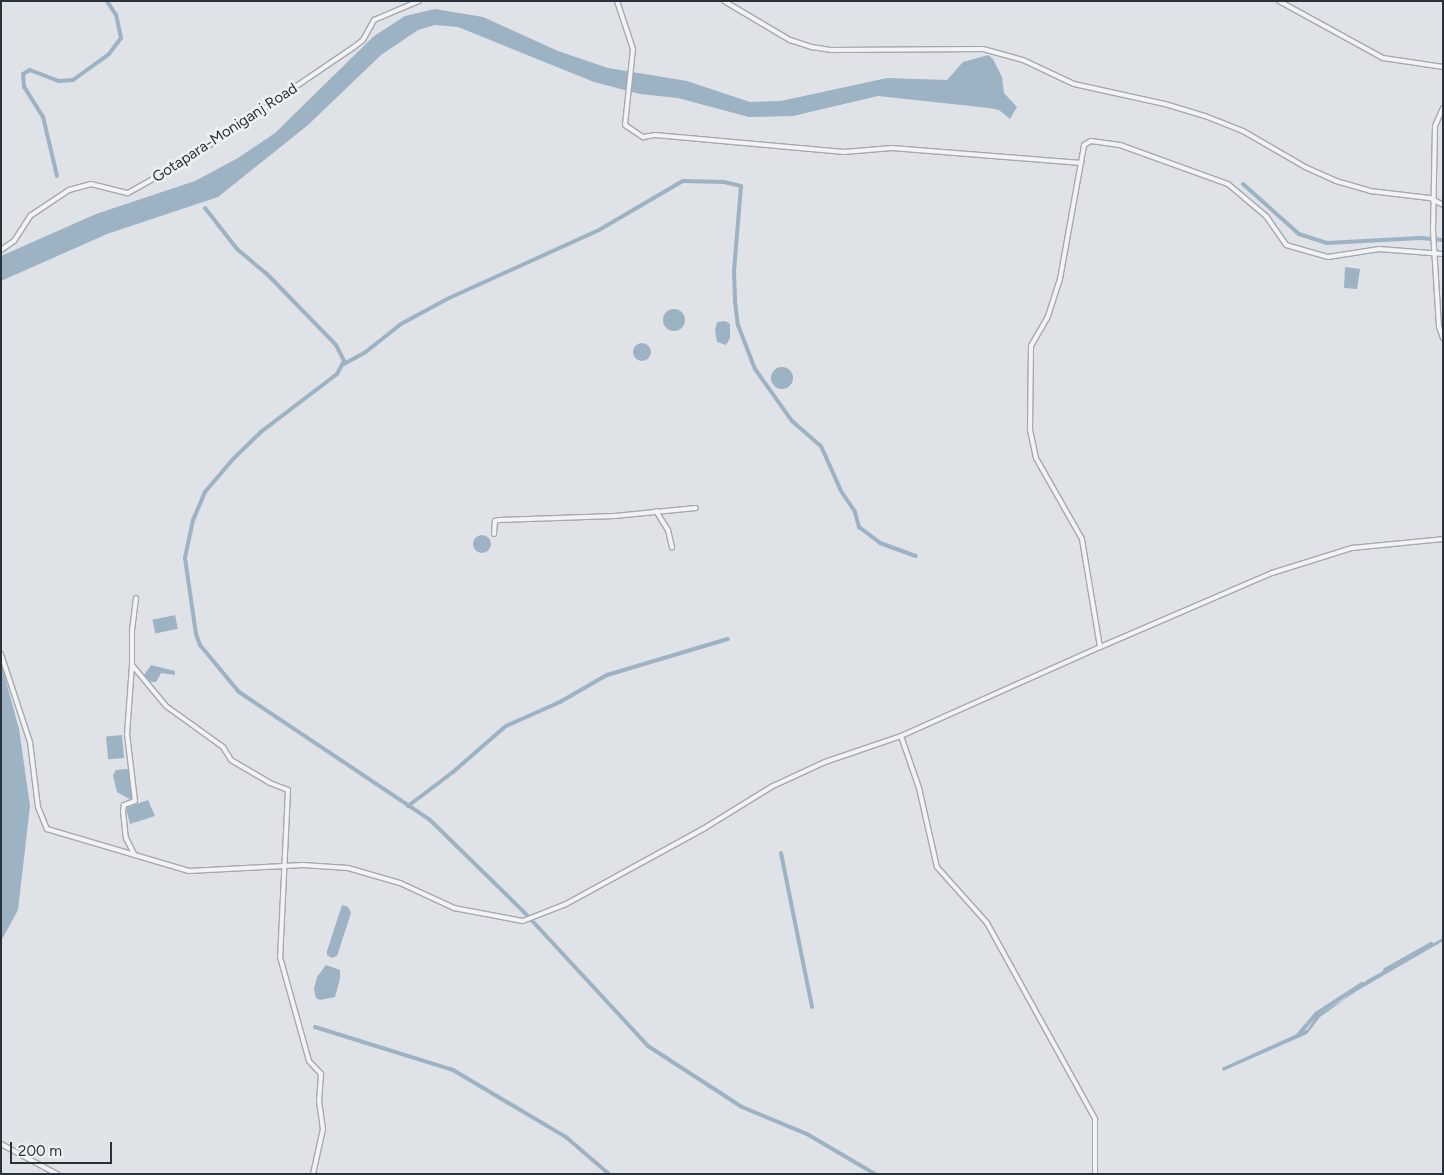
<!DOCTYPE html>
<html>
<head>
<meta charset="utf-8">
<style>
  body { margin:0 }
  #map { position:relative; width:1444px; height:1175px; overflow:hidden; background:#dfe2e6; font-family:Figtree,sans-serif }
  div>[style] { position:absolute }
  .water>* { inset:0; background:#9db2c3; transform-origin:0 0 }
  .round { border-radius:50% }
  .canal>* { height:4px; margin:-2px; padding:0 2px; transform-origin:2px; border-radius:2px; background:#9db2c3 }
  .roads { filter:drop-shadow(1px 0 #a5a9af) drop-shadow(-1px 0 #a5a9af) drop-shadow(0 1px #a5a9af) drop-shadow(0 -1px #a5a9af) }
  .minor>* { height:4px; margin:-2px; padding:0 2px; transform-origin:2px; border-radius:2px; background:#f1f3f5 }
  span { translate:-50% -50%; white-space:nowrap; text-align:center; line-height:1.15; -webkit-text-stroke:5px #eef1f4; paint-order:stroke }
  .street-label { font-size:15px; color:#29313b }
  .frame { position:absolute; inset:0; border:2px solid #29313b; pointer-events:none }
  .scale { position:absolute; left:10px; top:1142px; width:102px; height:22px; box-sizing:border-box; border:2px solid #29313b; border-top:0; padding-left:6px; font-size:15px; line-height:18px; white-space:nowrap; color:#29313b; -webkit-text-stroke:4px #eef1f4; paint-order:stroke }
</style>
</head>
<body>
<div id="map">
  <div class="water">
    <div style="clip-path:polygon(435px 9px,483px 17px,558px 51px,608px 68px,687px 81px,750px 102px,781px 101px,887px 78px,947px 80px,963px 62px,988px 55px,993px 59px,1002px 77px,1004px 93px,1017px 107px,1010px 119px,999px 110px,989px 108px,878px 96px,793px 116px,749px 117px,678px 98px,640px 94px,594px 82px,458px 27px,435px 25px,418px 30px,381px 55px,308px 125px,218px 197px,107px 234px,1px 281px,1px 256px,96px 214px,195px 181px,238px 158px,275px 133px,374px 36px,405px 16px)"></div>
    <div style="clip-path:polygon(1345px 267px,1360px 269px,1357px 289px,1344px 288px)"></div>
    <div class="round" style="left:663px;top:309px;width:22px;height:22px"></div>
    <div style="clip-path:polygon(725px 321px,730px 324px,730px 338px,726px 345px,717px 342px,715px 330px,717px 322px)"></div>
    <div class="round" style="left:633px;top:343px;width:18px;height:18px"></div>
    <div class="round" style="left:771px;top:367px;width:22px;height:22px"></div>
    <div class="round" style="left:473px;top:535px;width:18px;height:18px"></div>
    <div style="left:175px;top:615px;width:14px;height:23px;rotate:78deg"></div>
    <div style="clip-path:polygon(1px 662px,19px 729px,30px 806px,18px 910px,1px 941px)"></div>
    <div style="clip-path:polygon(151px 665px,175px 671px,175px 675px,161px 673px,156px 682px,151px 682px,144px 675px)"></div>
    <div style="left:122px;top:735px;width:23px;height:16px;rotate:85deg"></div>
    <div style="clip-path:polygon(127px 769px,130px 771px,134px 797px,129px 799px,117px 792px,113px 775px,116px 770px)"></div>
    <div style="clip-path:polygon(148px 800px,155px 816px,130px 824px,126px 808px)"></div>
    <div style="clip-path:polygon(342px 905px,348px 907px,351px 913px,337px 956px,332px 958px,327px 955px,327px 951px)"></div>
    <div style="clip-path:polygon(1443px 938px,1443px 941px,1355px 992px,1320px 1017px,1307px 1034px,1223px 1071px,1222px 1068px,1308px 1029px,1317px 1015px,1343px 1000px,1367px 980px)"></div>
    <div style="clip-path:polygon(326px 965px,340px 970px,340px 979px,335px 997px,320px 1000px,316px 998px,314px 989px,317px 977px)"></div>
  </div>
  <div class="canal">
    <div style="left:57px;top:176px;width:61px;rotate:-103.3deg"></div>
    <div style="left:43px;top:117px;width:36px;rotate:-122deg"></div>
    <div style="left:24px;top:87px;width:13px;rotate:-94deg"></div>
    <div style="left:23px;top:74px;width:8px;rotate:-30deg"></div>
    <div style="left:30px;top:70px;width:31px;rotate:21deg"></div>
    <div style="left:59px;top:81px;width:14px;rotate:-4deg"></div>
    <div style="left:73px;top:80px;width:44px;rotate:-35.8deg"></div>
    <div style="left:109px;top:54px;width:20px;rotate:-53deg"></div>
    <div style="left:121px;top:38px;width:24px;rotate:-102deg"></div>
    <div style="left:116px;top:15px;width:17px;rotate:-123deg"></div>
    <div style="left:1243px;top:184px;width:75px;rotate:41.8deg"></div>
    <div style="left:1299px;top:234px;width:29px;rotate:18deg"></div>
    <div style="left:1327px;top:243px;width:93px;rotate:-3.1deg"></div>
    <div style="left:1420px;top:238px;width:23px;rotate:5deg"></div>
    <div style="left:205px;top:208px;width:52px;rotate:52deg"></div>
    <div style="left:237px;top:249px;width:38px;rotate:40deg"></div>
    <div style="left:266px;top:273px;width:100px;rotate:45.8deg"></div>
    <div style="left:336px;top:345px;width:18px;rotate:63deg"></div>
    <div style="left:344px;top:361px;width:15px;rotate:118deg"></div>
    <div style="left:337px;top:374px;width:96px;rotate:142.7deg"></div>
    <div style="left:261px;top:432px;width:37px;rotate:136deg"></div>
    <div style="left:234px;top:458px;width:45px;rotate:130.5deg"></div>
    <div style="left:205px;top:492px;width:30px;rotate:113deg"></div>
    <div style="left:193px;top:520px;width:39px;rotate:102deg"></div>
    <div style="left:185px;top:558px;width:77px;rotate:81.8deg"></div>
    <div style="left:196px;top:634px;width:12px;rotate:70deg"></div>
    <div style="left:200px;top:645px;width:61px;rotate:50.3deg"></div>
    <div style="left:239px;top:692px;width:229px;rotate:33.8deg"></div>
    <div style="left:429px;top:819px;width:133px;rotate:44.4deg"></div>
    <div style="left:524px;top:912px;width:183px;rotate:47.2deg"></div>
    <div style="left:648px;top:1046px;width:112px;rotate:33deg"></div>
    <div style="left:742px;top:1107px;width:70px;rotate:22.6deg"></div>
    <div style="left:807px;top:1134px;width:79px;rotate:30.5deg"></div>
    <div style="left:344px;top:364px;width:26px;rotate:-29deg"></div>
    <div style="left:367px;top:351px;width:43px;rotate:-38.5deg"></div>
    <div style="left:401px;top:324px;width:52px;rotate:-28.5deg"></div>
    <div style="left:447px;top:299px;width:167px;rotate:-24.4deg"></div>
    <div style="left:599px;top:230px;width:97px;rotate:-30.3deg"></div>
    <div style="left:683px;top:181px;width:41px;rotate:1.4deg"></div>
    <div style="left:724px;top:182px;width:17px;rotate:13deg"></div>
    <div style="left:741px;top:186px;width:85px;rotate:94.7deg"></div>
    <div style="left:734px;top:271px;width:31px;rotate:88deg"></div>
    <div style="left:735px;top:302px;width:23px;rotate:83deg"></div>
    <div style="left:738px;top:325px;width:47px;rotate:68.9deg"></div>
    <div style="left:755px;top:369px;width:64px;rotate:54.6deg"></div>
    <div style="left:792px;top:421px;width:38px;rotate:41deg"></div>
    <div style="left:821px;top:446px;width:49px;rotate:66deg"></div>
    <div style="left:841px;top:491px;width:25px;rotate:56deg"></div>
    <div style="left:855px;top:512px;width:16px;rotate:75deg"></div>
    <div style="left:859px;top:527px;width:26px;rotate:37deg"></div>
    <div style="left:880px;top:543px;width:38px;rotate:20deg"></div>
    <div style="left:408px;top:806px;width:56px;rotate:-37.1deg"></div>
    <div style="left:453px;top:772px;width:70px;rotate:-41deg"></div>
    <div style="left:506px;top:726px;width:59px;rotate:-24deg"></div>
    <div style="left:560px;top:702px;width:54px;rotate:-29.9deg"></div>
    <div style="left:607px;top:675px;width:126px;rotate:-16.6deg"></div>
    <div style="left:781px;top:853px;width:157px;rotate:78.6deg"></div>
    <div style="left:1385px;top:970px;width:53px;rotate:-29.5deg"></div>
    <div style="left:315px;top:1027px;width:145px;rotate:17.3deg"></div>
    <div style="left:453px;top:1070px;width:131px;rotate:30.7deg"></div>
    <div style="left:566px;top:1137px;width:57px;rotate:40.7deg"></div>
    <div style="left:1298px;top:1035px;width:28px;rotate:-49deg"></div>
    <div style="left:1316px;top:1014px;width:55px;rotate:-33.1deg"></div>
  </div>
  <div class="roads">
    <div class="minor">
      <div style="left:617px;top:1px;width:51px;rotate:71.6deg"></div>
      <div style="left:633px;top:49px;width:76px;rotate:96deg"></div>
      <div style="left:625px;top:125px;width:22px;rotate:34deg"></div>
      <div style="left:643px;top:137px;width:12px;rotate:-9deg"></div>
      <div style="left:655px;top:135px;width:190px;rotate:5.1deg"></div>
      <div style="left:844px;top:152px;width:48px;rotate:-4.8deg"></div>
      <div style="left:892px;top:148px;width:190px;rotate:4.5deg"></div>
      <div style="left:724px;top:1px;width:77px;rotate:30.6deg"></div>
      <div style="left:790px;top:40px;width:23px;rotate:18deg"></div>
      <div style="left:812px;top:47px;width:20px;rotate:9deg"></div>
      <div style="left:832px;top:50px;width:151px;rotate:-0.4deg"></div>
      <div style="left:983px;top:49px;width:41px;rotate:15.4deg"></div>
      <div style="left:1023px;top:60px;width:56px;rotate:25.2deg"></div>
      <div style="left:1074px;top:84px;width:93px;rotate:12.4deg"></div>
      <div style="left:1165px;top:104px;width:42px;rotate:16.7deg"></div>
      <div style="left:1205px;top:116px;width:41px;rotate:21.5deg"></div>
      <div style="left:1243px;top:131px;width:72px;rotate:30.1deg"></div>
      <div style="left:1305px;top:167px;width:34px;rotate:24deg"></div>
      <div style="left:1336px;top:181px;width:35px;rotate:16deg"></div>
      <div style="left:1370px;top:191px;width:60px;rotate:6.7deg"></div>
      <div style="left:1430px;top:198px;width:15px;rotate:28deg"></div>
      <div style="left:1279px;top:1px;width:119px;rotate:28.7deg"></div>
      <div style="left:1383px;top:58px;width:61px;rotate:8.5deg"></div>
      <div style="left:1443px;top:108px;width:20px;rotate:114deg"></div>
      <div style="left:1435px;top:126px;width:105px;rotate:91.1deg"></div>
      <div style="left:1433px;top:231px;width:96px;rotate:86.4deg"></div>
      <div style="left:1439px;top:327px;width:12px;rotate:70deg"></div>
      <div style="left:1px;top:250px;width:16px;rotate:-35deg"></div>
      <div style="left:14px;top:241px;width:30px;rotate:-57deg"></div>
      <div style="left:30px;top:216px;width:47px;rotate:-33.7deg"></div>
      <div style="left:69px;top:190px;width:23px;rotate:-15deg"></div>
      <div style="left:91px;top:184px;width:38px;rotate:14deg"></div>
      <div style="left:128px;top:193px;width:73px;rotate:-29.4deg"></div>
      <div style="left:192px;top:157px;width:196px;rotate:-34.2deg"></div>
      <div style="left:354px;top:47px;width:11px;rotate:-38deg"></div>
      <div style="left:363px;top:40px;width:23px;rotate:-61deg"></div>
      <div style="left:374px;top:20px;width:49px;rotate:-22.9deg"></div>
      <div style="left:656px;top:511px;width:22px;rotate:58deg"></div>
      <div style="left:668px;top:530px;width:18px;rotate:77deg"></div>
      <div style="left:494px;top:534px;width:13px;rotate:-86deg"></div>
      <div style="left:495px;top:521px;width:4px;rotate:-14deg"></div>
      <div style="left:499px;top:520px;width:116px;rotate:-2deg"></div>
      <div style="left:615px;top:516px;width:81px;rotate:-5.6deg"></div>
      <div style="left:136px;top:598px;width:34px;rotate:97deg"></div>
      <div style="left:132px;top:632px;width:33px;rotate:90deg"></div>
      <div style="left:132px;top:665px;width:53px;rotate:50.3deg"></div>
      <div style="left:166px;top:706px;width:70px;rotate:35.7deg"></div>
      <div style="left:223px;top:747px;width:15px;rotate:58deg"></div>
      <div style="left:231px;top:760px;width:45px;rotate:30.5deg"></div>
      <div style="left:270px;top:783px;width:19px;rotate:21deg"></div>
      <div style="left:288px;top:790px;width:167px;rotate:92.7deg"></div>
      <div style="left:280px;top:957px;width:108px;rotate:74.4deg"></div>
      <div style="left:309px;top:1061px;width:18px;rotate:47deg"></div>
      <div style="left:321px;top:1074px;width:27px;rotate:94deg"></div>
      <div style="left:319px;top:1101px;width:28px;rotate:82deg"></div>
      <div style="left:323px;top:1129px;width:46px;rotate:102.5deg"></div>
      <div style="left:1100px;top:647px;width:187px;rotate:-23.3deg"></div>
      <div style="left:1272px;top:573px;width:84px;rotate:-17.4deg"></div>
      <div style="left:1352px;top:548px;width:91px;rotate:-5.6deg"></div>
      <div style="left:1px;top:654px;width:93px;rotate:71.8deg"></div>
      <div style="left:30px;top:742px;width:65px;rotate:83deg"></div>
      <div style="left:38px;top:807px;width:24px;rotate:68deg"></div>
      <div style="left:47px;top:829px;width:148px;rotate:16.5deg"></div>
      <div style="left:189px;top:871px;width:114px;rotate:-3deg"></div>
      <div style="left:303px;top:865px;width:45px;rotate:3.8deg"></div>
      <div style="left:348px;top:868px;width:54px;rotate:16.1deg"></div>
      <div style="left:400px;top:883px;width:60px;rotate:24.8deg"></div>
      <div style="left:454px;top:908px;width:70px;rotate:10.7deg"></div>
      <div style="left:523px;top:921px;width:46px;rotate:-21.6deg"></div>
      <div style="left:566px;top:904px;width:156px;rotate:-28.7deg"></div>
      <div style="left:703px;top:829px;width:82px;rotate:-31.6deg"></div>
      <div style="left:773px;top:786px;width:57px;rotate:-24.8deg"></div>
      <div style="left:825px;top:762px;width:80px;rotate:-18.9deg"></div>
      <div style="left:901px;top:736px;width:218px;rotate:-24.1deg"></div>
      <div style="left:1100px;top:647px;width:109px;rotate:-99.5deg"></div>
      <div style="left:1082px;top:539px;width:93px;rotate:-119.6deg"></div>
      <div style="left:1036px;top:458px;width:30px;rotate:-102deg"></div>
      <div style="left:1030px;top:429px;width:83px;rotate:-89.3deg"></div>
      <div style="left:1031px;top:346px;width:34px;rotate:-60deg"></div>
      <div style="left:1048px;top:316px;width:39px;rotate:-72deg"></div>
      <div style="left:1060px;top:279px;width:136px;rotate:-79.8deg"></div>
      <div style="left:1084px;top:145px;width:8px;rotate:-30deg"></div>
      <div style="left:1091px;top:141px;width:29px;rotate:8deg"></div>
      <div style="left:1120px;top:145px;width:115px;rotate:19.9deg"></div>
      <div style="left:1228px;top:184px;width:50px;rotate:40.1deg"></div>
      <div style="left:1266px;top:216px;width:35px;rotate:55deg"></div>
      <div style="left:1286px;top:245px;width:44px;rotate:15.9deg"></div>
      <div style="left:1328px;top:257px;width:52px;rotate:-8.9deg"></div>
      <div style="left:1379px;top:249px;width:64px;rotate:4.5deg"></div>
      <div style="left:132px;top:665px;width:69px;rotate:94.1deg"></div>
      <div style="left:127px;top:734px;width:67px;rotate:83.2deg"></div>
      <div style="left:135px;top:801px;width:12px;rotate:160deg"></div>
      <div style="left:124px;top:805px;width:6px;rotate:99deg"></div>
      <div style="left:123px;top:811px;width:27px;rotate:84deg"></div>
      <div style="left:126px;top:838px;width:18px;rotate:63deg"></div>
      <div style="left:901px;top:736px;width:55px;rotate:70.9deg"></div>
      <div style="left:919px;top:788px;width:81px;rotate:77.2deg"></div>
      <div style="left:937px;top:867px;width:75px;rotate:48.2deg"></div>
      <div style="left:987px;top:923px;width:224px;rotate:61.1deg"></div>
      <div style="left:1095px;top:1119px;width:55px;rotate:90deg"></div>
      <div style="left:1px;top:1144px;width:64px;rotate:28.2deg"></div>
    </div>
  </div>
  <div class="street-label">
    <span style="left:225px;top:133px;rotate:-33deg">Gotapara-Moniganj Road</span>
  </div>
  <div class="frame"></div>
  <div class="scale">200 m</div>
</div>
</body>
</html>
